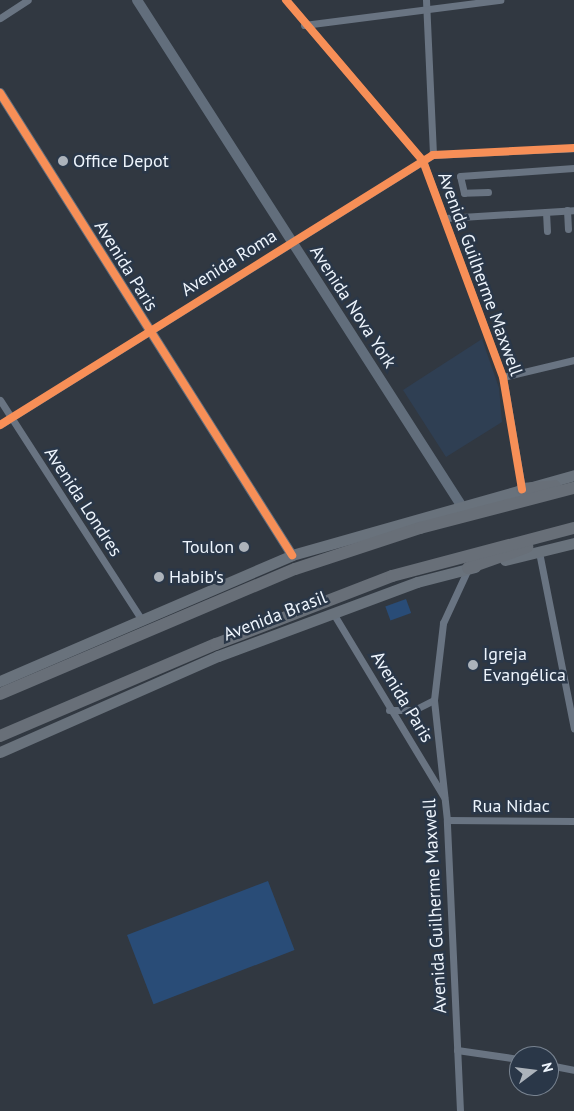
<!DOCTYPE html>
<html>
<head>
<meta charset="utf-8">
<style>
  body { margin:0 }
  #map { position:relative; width:574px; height:1111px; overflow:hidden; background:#313841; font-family:"PT Sans",sans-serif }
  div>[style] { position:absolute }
  .built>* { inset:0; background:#2f3f53 }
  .green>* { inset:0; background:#294c77; transform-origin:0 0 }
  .minor>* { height:7px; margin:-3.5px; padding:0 3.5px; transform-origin:3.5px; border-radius:3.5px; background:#697482 }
  .secondary>* { height:10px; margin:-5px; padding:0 5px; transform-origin:5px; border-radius:5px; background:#626e7c }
  .trunk>* { height:11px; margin:-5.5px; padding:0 5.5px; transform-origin:5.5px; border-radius:5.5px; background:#69727c }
  .motorway>* { height:12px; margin:-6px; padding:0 6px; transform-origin:6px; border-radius:6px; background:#686f78 }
  .cycleway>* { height:8px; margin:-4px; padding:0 4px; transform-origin:4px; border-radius:4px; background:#f78f57 }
  .dots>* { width:14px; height:14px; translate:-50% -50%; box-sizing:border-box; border:2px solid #2a3748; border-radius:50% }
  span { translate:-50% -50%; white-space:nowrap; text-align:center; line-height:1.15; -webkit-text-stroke:5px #2a3748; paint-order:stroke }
  .poi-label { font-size:18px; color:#eef5fd }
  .left { translate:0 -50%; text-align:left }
  .right { translate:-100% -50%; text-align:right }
  .street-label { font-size:18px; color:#eef5fd }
  .north { position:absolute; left:509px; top:1046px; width:50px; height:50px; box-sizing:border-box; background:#2a3748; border:1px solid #788390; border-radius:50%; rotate:75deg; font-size:14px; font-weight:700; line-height:20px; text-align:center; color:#eef5fd }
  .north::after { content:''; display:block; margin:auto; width:18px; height:22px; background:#acb3bb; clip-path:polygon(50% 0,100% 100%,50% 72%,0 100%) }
</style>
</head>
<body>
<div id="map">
  <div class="built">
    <div style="clip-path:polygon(482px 339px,499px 388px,502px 422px,446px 457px,403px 390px)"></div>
  </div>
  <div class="green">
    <div style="left:406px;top:599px;width:15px;height:22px;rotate:70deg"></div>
    <div style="left:268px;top:881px;width:74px;height:151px;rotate:69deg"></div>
  </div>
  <div class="minor">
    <div style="left:286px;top:0;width:211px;rotate:49.6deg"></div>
    <div style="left:423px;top:161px;width:230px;rotate:69.7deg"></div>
    <div style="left:503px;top:377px;width:114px;rotate:80.4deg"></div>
    <div style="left:426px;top:0;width:155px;rotate:87.4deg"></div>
    <div style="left:0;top:18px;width:33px;rotate:-33deg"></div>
    <div style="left:304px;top:25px;width:198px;rotate:-7.3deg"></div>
    <div style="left:488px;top:192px;width:24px;rotate:178deg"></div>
    <div style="left:464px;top:193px;width:17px;rotate:-103deg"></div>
    <div style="left:460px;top:176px;width:114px;rotate:-4deg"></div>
    <div style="left:567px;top:210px;width:19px;rotate:87deg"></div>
    <div style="left:546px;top:212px;width:19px;rotate:87deg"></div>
    <div style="left:445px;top:218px;width:129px;rotate:-3.5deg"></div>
    <div style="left:503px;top:377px;width:73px;rotate:-13.5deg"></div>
    <div style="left:0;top:400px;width:262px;rotate:57.2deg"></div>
    <div style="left:0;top:425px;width:510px;rotate:-31.95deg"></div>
    <div style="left:433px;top:155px;width:141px;rotate:-2.8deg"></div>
    <div style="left:539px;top:552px;width:180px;rotate:78.8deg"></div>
    <div style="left:333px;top:613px;width:215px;rotate:58.9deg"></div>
    <div style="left:389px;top:710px;width:25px"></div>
    <div style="left:414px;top:710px;width:22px;rotate:-27deg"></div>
    <div style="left:447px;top:820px;width:127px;rotate:0.5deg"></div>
    <div style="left:457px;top:1050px;width:63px;rotate:8.3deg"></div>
    <div style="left:549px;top:1065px;width:25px;rotate:11deg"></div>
    <div style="left:460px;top:1111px;width:291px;rotate:-92.6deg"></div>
    <div style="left:447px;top:820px;width:121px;rotate:-96.2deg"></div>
    <div style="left:434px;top:700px;width:78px;rotate:-83.3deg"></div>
    <div style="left:443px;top:623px;width:60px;rotate:-65.2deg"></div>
  </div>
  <div class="secondary">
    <div style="left:137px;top:0;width:600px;rotate:57.32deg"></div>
    <div style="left:0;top:93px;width:547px;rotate:57.71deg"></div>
  </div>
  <div class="trunk">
    <div style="left:505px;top:560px;width:71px;rotate:-13.8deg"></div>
    <div style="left:0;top:681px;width:318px;rotate:-23.3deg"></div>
    <div style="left:292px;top:555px;width:293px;rotate:-15.8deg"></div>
    <div style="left:0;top:752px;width:238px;rotate:-23.8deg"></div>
    <div style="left:218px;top:656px;width:212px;rotate:-20.4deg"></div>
    <div style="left:417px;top:582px;width:60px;rotate:-14.5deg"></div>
  </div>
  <div class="motorway">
    <div style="left:522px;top:489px;width:33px;rotate:-5deg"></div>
    <div style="left:468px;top:568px;width:63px;rotate:-19.6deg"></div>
    <div style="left:0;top:694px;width:320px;rotate:-23deg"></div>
    <div style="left:295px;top:569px;width:132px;rotate:-18.2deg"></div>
    <div style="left:420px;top:528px;width:159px;rotate:-14.6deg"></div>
    <div style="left:0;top:736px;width:235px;rotate:-23.1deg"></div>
    <div style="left:216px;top:644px;width:189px;rotate:-21.1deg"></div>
    <div style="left:392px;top:576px;width:188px;rotate:-14.8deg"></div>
  </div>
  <div class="cycleway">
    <div style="left:286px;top:0;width:211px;rotate:49.6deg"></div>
    <div style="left:423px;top:161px;width:230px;rotate:69.7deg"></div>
    <div style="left:503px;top:377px;width:114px;rotate:80.4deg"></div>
    <div style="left:0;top:93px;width:547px;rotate:57.71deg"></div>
    <div style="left:0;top:425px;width:510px;rotate:-31.95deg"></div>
    <div style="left:433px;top:155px;width:141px;rotate:-2.8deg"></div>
  </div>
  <div class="dots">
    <div style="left:63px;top:161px;background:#acb3bb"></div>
    <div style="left:244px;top:547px;background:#acb3bb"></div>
    <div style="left:159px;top:577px;background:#acb3bb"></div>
    <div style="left:473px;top:665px;background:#acb3bb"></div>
  </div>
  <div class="poi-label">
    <span class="left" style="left:73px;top:161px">Office Depot</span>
    <span class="right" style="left:234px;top:547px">Toulon</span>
    <span class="left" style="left:169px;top:577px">Habib's</span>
    <span class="left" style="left:483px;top:665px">Igreja<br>Evangélica</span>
  </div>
  <div class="street-label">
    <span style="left:229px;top:263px;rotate:-32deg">Avenida Roma</span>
    <span style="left:126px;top:266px;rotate:58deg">Avenida Paris</span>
    <span style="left:480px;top:274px;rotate:70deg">Avenida Guilherme Maxwell</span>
    <span style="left:353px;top:307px;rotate:57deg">Avenida Nova York</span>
    <span style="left:83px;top:502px;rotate:57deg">Avenida Londres</span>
    <span style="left:275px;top:616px;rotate:-21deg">Avenida Brasil</span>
    <span style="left:402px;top:697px;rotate:59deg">Avenida Paris</span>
    <span style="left:511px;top:806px">Rua Nidac</span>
    <span style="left:435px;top:906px;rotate:-93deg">Avenida Guilherme Maxwell</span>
  </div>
  <div class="north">N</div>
</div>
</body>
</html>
